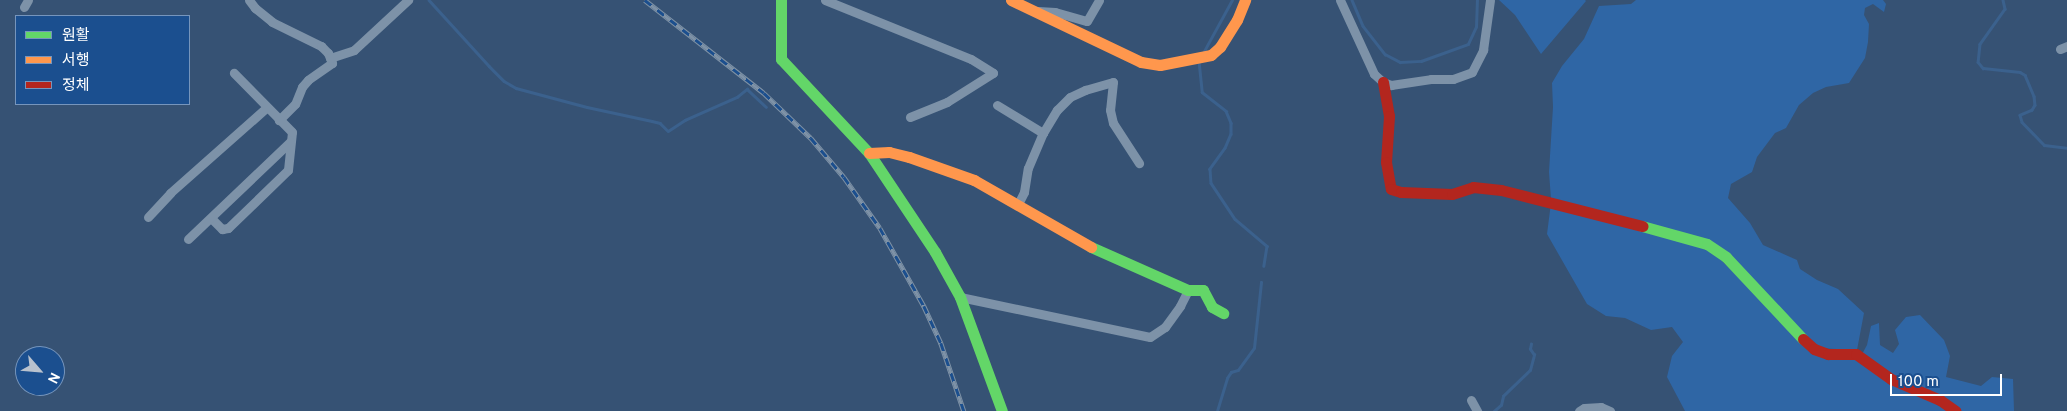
<!DOCTYPE html>
<html>
<head>
<meta charset="utf-8">
<style>
  body { margin:0 }
  #map { position:relative; width:2067px; height:411px; overflow:hidden; background:#365274; font-family:Overpass,"Noto Sans KR",sans-serif }
  div>[style] { position:absolute }
  .green>* { inset:0; background:#2f66a5 }
  .stream>* { height:2.5px; margin:-1.25px; padding:0 1.25px; transform-origin:1.25px; border-radius:1.25px; background:#3b618d }
  .street>* { height:9px; margin:-4.5px; padding:0 4.5px; transform-origin:4.5px; border-radius:4.5px; background:#7d92a8 }
  .fast>* { height:11px; margin:-5.5px; padding:0 5.5px; transform-origin:5.5px; border-radius:5.5px; background:#63d668 }
  .slow>* { height:11px; margin:-5.5px; padding:0 5.5px; transform-origin:5.5px; border-radius:5.5px; background:#ff974d }
  .jam>* { height:11px; margin:-5.5px; padding:0 5.5px; transform-origin:5.5px; border-radius:5.5px; background:#b3261e }
  .rail>* { height:4.5px; margin-top:-2.25px; transform-origin:0; background:repeating-linear-gradient(90deg,#1b4f8f 0 8px,#7e92a7 0 16px); box-sizing:border-box; border-block:1px solid #7e92a7 }
  span { translate:-50% -50%; white-space:nowrap; text-align:center; line-height:1.15; -webkit-text-stroke:5px #1b4f8f; paint-order:stroke }
  .legend { position:absolute; left:15px; top:15px; width:175px; height:90px; box-sizing:border-box; background:#1b4f8f; border:1px solid #7695bc; margin:0; padding:6px 9px; list-style:none; font-size:15px; color:#fff }
  .legend li { display:flex; align-items:center; gap:10px; height:25px }
  .legend b { width:25px; border:1px solid #7695bc }
  .north { position:absolute; left:15px; top:346px; width:50px; height:50px; box-sizing:border-box; background:#1b4f8f; border:1px solid #7695bc; border-radius:50%; rotate:117deg; font-size:14px; font-weight:700; line-height:20px; text-align:center; color:#fff }
  .north::after { content:''; display:block; margin:auto; width:18px; height:22px; background:#b9c2ce; clip-path:polygon(50% 0,100% 100%,50% 72%,0 100%) }
  .scale { position:absolute; left:1890px; top:374px; width:112px; height:22px; box-sizing:border-box; border:2px solid #fff; border-top:0; padding-left:6px; font-size:15px; line-height:18px; white-space:nowrap; color:#fff; -webkit-text-stroke:4px #1b4f8f; paint-order:stroke }
</style>
</head>
<body>
<div id="map">
  <div class="green">
    <div style="clip-path:polygon(1499px 0,1585px 0,1586px 1px,1541px 54px,1515px 15px)"></div>
    <div style="clip-path:polygon(1636px 0,1883px 0,1886px 4px,1884px 12px,1873px 4px,1865px 8px,1864px 15px,1869px 24px,1868px 42px,1865px 58px,1849px 83px,1826px 87px,1813px 93px,1799px 105px,1786px 128px,1775px 133px,1757px 157px,1752px 172px,1731px 184px,1728px 198px,1750px 223px,1763px 245px,1797px 260px,1800px 269px,1817px 280px,1838px 289px,1864px 313px,1857px 350px,1816px 348px,1723px 251px,1551px 199px,1549px 172px,1553px 107px,1552px 83px,1562px 66px,1584px 39px,1599px 6px,1631px 4px)"></div>
    <div style="clip-path:polygon(1551px 203px,1707px 246px,1813px 352px,1861px 356px,1867px 345px,1871px 326px,1879px 323px,1880px 345px,1893px 353px,1899px 344px,1895px 330px,1906px 317px,1920px 315px,1944px 340px,1950px 356px,1946px 377px,1981px 386px,1992px 377px,2013px 379px,2014px 411px,1685px 411px,1667px 377px,1672px 356px,1683px 342px,1672px 327px,1651px 330px,1625px 318px,1606px 316px,1587px 304px,1547px 234px)"></div>
  </div>
  <div class="stream">
    <div style="left:429px;top:0;width:89px;rotate:47.7deg"></div>
    <div style="left:489px;top:66px;width:21px;rotate:45deg"></div>
    <div style="left:504px;top:81px;width:14px;rotate:30deg"></div>
    <div style="left:516px;top:88px;width:73px;rotate:15deg"></div>
    <div style="left:587px;top:107px;width:66px;rotate:12.2deg"></div>
    <div style="left:652px;top:121px;width:8px;rotate:14deg"></div>
    <div style="left:660px;top:123px;width:11px;rotate:45deg"></div>
    <div style="left:668px;top:131px;width:20px;rotate:-33deg"></div>
    <div style="left:685px;top:120px;width:57px;rotate:-23.9deg"></div>
    <div style="left:737px;top:97px;width:13px;rotate:-39deg"></div>
    <div style="left:747px;top:89px;width:26px;rotate:43deg"></div>
    <div style="left:1352px;top:0;width:28px;rotate:67deg"></div>
    <div style="left:1363px;top:26px;width:36px;rotate:52deg"></div>
    <div style="left:1385px;top:54px;width:17px;rotate:28deg"></div>
    <div style="left:1400px;top:62px;width:21px;rotate:-3deg"></div>
    <div style="left:1421px;top:61px;width:50px;rotate:-19.9deg"></div>
    <div style="left:1468px;top:44px;width:19px;rotate:-65deg"></div>
    <div style="left:1476px;top:27px;width:27px;rotate:-88deg"></div>
    <div style="left:2003px;top:0;width:9px;rotate:77deg"></div>
    <div style="left:2005px;top:9px;width:43px;rotate:125.5deg"></div>
    <div style="left:1980px;top:44px;width:18px;rotate:96deg"></div>
    <div style="left:1978px;top:62px;width:8px;rotate:50deg"></div>
    <div style="left:1983px;top:68px;width:37px;rotate:6deg"></div>
    <div style="left:2020px;top:72px;width:6px;rotate:31deg"></div>
    <div style="left:2025px;top:75px;width:23px;rotate:67deg"></div>
    <div style="left:2034px;top:96px;width:9px;rotate:84deg"></div>
    <div style="left:2035px;top:105px;width:6px;rotate:121deg"></div>
    <div style="left:2032px;top:110px;width:13px;rotate:157deg"></div>
    <div style="left:2020px;top:115px;width:7px;rotate:74deg"></div>
    <div style="left:2022px;top:122px;width:32px;rotate:46deg"></div>
    <div style="left:2044px;top:145px;width:23px;rotate:7deg"></div>
    <div style="left:1203px;top:53px;width:60px;rotate:-61.3deg"></div>
    <div style="left:1199px;top:61px;width:31px;rotate:84deg"></div>
    <div style="left:1202px;top:92px;width:31px;rotate:38deg"></div>
    <div style="left:1226px;top:111px;width:13px;rotate:67deg"></div>
    <div style="left:1231px;top:123px;width:11px;rotate:90deg"></div>
    <div style="left:1231px;top:134px;width:15px;rotate:113deg"></div>
    <div style="left:1225px;top:148px;width:26px;rotate:126deg"></div>
    <div style="left:1210px;top:169px;width:14px;rotate:86deg"></div>
    <div style="left:1211px;top:183px;width:43px;rotate:56.3deg"></div>
    <div style="left:1235px;top:219px;width:42px;rotate:40.2deg"></div>
    <div style="left:1267px;top:246px;width:20px;rotate:99deg"></div>
    <div style="left:1217px;top:411px;width:34px;rotate:-73deg"></div>
    <div style="left:1227px;top:378px;width:7px;rotate:-56deg"></div>
    <div style="left:1231px;top:372px;width:7px;rotate:-16deg"></div>
    <div style="left:1238px;top:370px;width:27px;rotate:-54deg"></div>
    <div style="left:1254px;top:348px;width:66px;rotate:-83.9deg"></div>
    <div style="left:1494px;top:411px;width:9px;rotate:-41deg"></div>
    <div style="left:1501px;top:405px;width:9px;rotate:-77deg"></div>
    <div style="left:1503px;top:396px;width:37px;rotate:-44deg"></div>
    <div style="left:1530px;top:370px;width:16px;rotate:-75deg"></div>
    <div style="left:1534px;top:355px;width:7px;rotate:-124deg"></div>
    <div style="left:1530px;top:349px;width:5px;rotate:-79deg"></div>
  </div>
  <div class="street">
    <div style="left:249px;top:0;width:10px;rotate:53deg"></div>
    <div style="left:255px;top:8px;width:22px;rotate:39deg"></div>
    <div style="left:272px;top:22px;width:55px;rotate:26.1deg"></div>
    <div style="left:321px;top:46px;width:10px;rotate:45deg"></div>
    <div style="left:328px;top:53px;width:11px;rotate:68deg"></div>
    <div style="left:332px;top:63px;width:29px;rotate:145deg"></div>
    <div style="left:308px;top:80px;width:9px;rotate:131deg"></div>
    <div style="left:302px;top:87px;width:18px;rotate:112deg"></div>
    <div style="left:295px;top:104px;width:23px;rotate:135deg"></div>
    <div style="left:825px;top:0;width:157px;rotate:22deg"></div>
    <div style="left:971px;top:59px;width:26px;rotate:32deg"></div>
    <div style="left:993px;top:73px;width:54px;rotate:147.8deg"></div>
    <div style="left:947px;top:102px;width:40px;rotate:158deg"></div>
    <div style="left:1340px;top:0;width:81px;rotate:65.3deg"></div>
    <div style="left:1374px;top:74px;width:12px;rotate:42deg"></div>
    <div style="left:1383px;top:82px;width:9px;rotate:21deg"></div>
    <div style="left:1391px;top:85px;width:40px;rotate:-8.5deg"></div>
    <div style="left:1431px;top:79px;width:22px"></div>
    <div style="left:1453px;top:79px;width:20px;rotate:-20deg"></div>
    <div style="left:1472px;top:72px;width:25px;rotate:-63deg"></div>
    <div style="left:1483px;top:50px;width:50px;rotate:-82deg"></div>
    <div style="left:24px;top:7px;width:8px;rotate:-60deg"></div>
    <div style="left:1038px;top:11px;width:17px;rotate:3deg"></div>
    <div style="left:1055px;top:12px;width:33px;rotate:16deg"></div>
    <div style="left:1087px;top:21px;width:24px;rotate:-60deg"></div>
    <div style="left:2060px;top:49px;width:8px;rotate:-23deg"></div>
    <div style="left:330px;top:58px;width:25px;rotate:-18deg"></div>
    <div style="left:354px;top:50px;width:74px;rotate:-42.8deg"></div>
    <div style="left:997px;top:105px;width:54px;rotate:31.3deg"></div>
    <div style="left:1018px;top:204px;width:13px;rotate:-63deg"></div>
    <div style="left:1024px;top:192px;width:24px;rotate:-81deg"></div>
    <div style="left:1028px;top:168px;width:38px;rotate:-67deg"></div>
    <div style="left:1043px;top:133px;width:27px;rotate:-59deg"></div>
    <div style="left:1057px;top:110px;width:18px;rotate:-45deg"></div>
    <div style="left:1070px;top:97px;width:17px;rotate:-25deg"></div>
    <div style="left:1085px;top:90px;width:29px;rotate:-16deg"></div>
    <div style="left:1113px;top:82px;width:28px;rotate:96deg"></div>
    <div style="left:1110px;top:110px;width:13px;rotate:77deg"></div>
    <div style="left:1113px;top:123px;width:48px;rotate:57deg"></div>
    <div style="left:148px;top:217px;width:33px;rotate:-47deg"></div>
    <div style="left:170px;top:193px;width:128px;rotate:-41.5deg"></div>
    <div style="left:211px;top:218px;width:16px;rotate:45deg"></div>
    <div style="left:222px;top:229px;width:6px;rotate:-9deg"></div>
    <div style="left:228px;top:228px;width:83px;rotate:-44deg"></div>
    <div style="left:288px;top:170px;width:38px;rotate:-84deg"></div>
    <div style="left:292px;top:132px;width:83px;rotate:-134.5deg"></div>
    <div style="left:188px;top:239px;width:141px;rotate:-43.6deg"></div>
    <div style="left:960px;top:297px;width:194px;rotate:11.9deg"></div>
    <div style="left:1150px;top:337px;width:18px;rotate:-34deg"></div>
    <div style="left:1165px;top:327px;width:26px;rotate:-54deg"></div>
    <div style="left:1180px;top:306px;width:18px;rotate:-63deg"></div>
    <div style="left:1471px;top:400px;width:13px;rotate:61deg"></div>
    <div style="left:1579px;top:411px;width:6px;rotate:-31deg"></div>
    <div style="left:1584px;top:408px;width:17px;rotate:-3deg"></div>
    <div style="left:1601px;top:407px;width:10px;rotate:24deg"></div>
  </div>
  <div class="fast">
    <div style="left:781px;top:0;width:59px;rotate:90deg"></div>
    <div style="left:781px;top:59px;width:129px;rotate:46.9deg"></div>
    <div style="left:869px;top:153px;width:119px;rotate:56.3deg"></div>
    <div style="left:935px;top:252px;width:51px;rotate:60.9deg"></div>
    <div style="left:960px;top:297px;width:121px;rotate:69.8deg"></div>
    <div style="left:1642px;top:226px;width:67px;rotate:15.5deg"></div>
    <div style="left:1707px;top:244px;width:23px;rotate:34deg"></div>
    <div style="left:1726px;top:257px;width:112px;rotate:46.8deg"></div>
    <div style="left:1091px;top:247px;width:106px;rotate:23.9deg"></div>
    <div style="left:1188px;top:290px;width:15px"></div>
    <div style="left:1203px;top:290px;width:19px;rotate:62deg"></div>
    <div style="left:1212px;top:307px;width:13px;rotate:29deg"></div>
  </div>
  <div class="slow">
    <div style="left:1011px;top:0;width:144px;rotate:25.5deg"></div>
    <div style="left:1141px;top:62px;width:19px;rotate:9deg"></div>
    <div style="left:1160px;top:65px;width:52px;rotate:-11.1deg"></div>
    <div style="left:1211px;top:55px;width:12px;rotate:-42deg"></div>
    <div style="left:1220px;top:47px;width:32px;rotate:-58deg"></div>
    <div style="left:1237px;top:20px;width:22px;rotate:-68deg"></div>
    <div style="left:869px;top:153px;width:20px;rotate:-3deg"></div>
    <div style="left:889px;top:152px;width:21px;rotate:14deg"></div>
    <div style="left:909px;top:157px;width:69px;rotate:19.5deg"></div>
    <div style="left:974px;top:180px;width:135px;rotate:29.8deg"></div>
  </div>
  <div class="jam">
    <div style="left:1383px;top:82px;width:35px;rotate:80deg"></div>
    <div style="left:1389px;top:116px;width:46px;rotate:93.7deg"></div>
    <div style="left:1386px;top:162px;width:27px;rotate:80deg"></div>
    <div style="left:1391px;top:189px;width:10px;rotate:17deg"></div>
    <div style="left:1401px;top:192px;width:51px;rotate:2.2deg"></div>
    <div style="left:1452px;top:194px;width:22px;rotate:-18deg"></div>
    <div style="left:1473px;top:187px;width:28px;rotate:6deg"></div>
    <div style="left:1501px;top:190px;width:146px;rotate:14.3deg"></div>
    <div style="left:1803px;top:339px;width:15px;rotate:42deg"></div>
    <div style="left:1814px;top:349px;width:15px;rotate:20deg"></div>
    <div style="left:1828px;top:354px;width:28px"></div>
    <div style="left:1856px;top:354px;width:43px;rotate:35.5deg"></div>
    <div style="left:1891px;top:379px;width:53px;rotate:23.2deg"></div>
    <div style="left:1940px;top:400px;width:19px;rotate:35deg"></div>
  </div>
  <div class="rail">
    <div style="left:645px;top:0;width:151px;rotate:38deg"></div>
    <div style="left:764px;top:93px;width:65px;rotate:43.8deg"></div>
    <div style="left:811px;top:138px;width:51px;rotate:49.8deg"></div>
    <div style="left:844px;top:177px;width:62px;rotate:54.8deg"></div>
    <div style="left:880px;top:228px;width:90px;rotate:60.6deg"></div>
    <div style="left:924px;top:306px;width:41px;rotate:65.3deg"></div>
    <div style="left:941px;top:343px;width:72px;rotate:71.3deg"></div>
  </div>
  <ul class="legend">
  <li><b style="height:6px;background:#63d668"></b>원활</li>
  <li><b style="height:6px;background:#ff974d"></b>서행</li>
  <li><b style="height:6px;background:#b3261e"></b>정체</li>
  </ul>
  <div class="north">N</div>
  <div class="scale">100 m</div>
</div>
</body>
</html>
